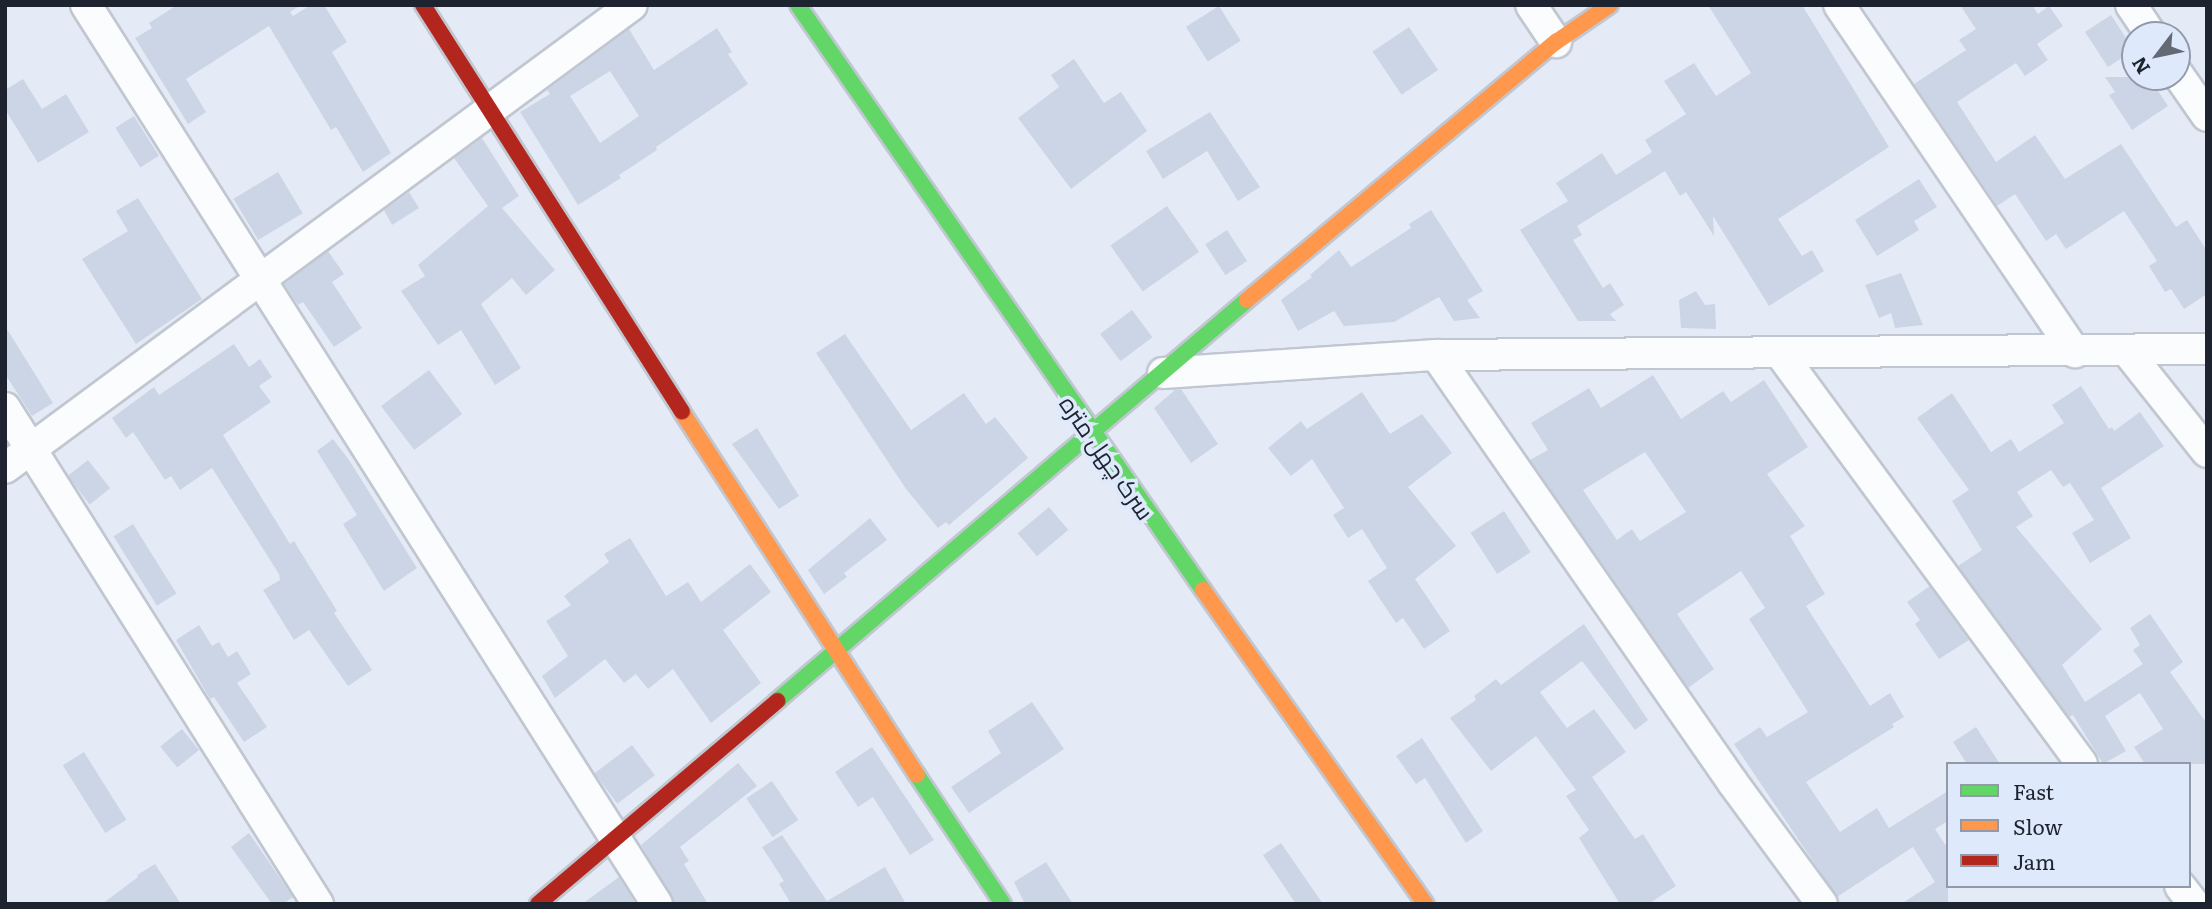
<!DOCTYPE html>
<html>
<head>
<meta charset="utf-8">
<style>
  body { margin:0 }
  #map { position:relative; width:2212px; height:909px; overflow:hidden; background:#e5ebf6; font-family:Literata,Cairo,serif }
  div>[style] { position:absolute }
  .building>* { inset:0; background:#ccd5e5; transform-origin:0 0 }
  .roads { filter:drop-shadow(2px 0 #c1c7d1) drop-shadow(-2px 0 #c1c7d1) drop-shadow(0 2px #c1c7d1) drop-shadow(0 -2px #c1c7d1) }
  .street>* { height:30px; margin:-15px; padding:0 15px; transform-origin:15px; border-radius:15px; background:#fbfcfe }
  .fast>* { height:16px; margin:-8px; padding:0 8px; transform-origin:8px; border-radius:8px; background:#63d668 }
  .slow>* { height:16px; margin:-8px; padding:0 8px; transform-origin:8px; border-radius:8px; background:#ff974d }
  .jam>* { height:16px; margin:-8px; padding:0 8px; transform-origin:8px; border-radius:8px; background:#b3261e }
  span { translate:-50% -50%; white-space:nowrap; text-align:center; line-height:1.15; -webkit-text-stroke:7px #dfe9fc; paint-order:stroke }
  .street-label { font-size:24px; color:#1e242f }
  .frame { position:absolute; inset:0; border:7px solid #1e242f; pointer-events:none }
  .legend { position:absolute; left:1946px; top:762px; width:245px; height:126px; box-sizing:border-box; background:#dfe9fc; border:2px solid #929aaa; margin:0; padding:9px 12px; list-style:none; font-size:21px; color:#1e242f }
  .legend li { display:flex; align-items:center; gap:14px; height:35px }
  .legend b { width:35px; border:2px solid #929aaa }
  .north { position:absolute; left:2121px; top:21px; width:70px; height:70px; box-sizing:border-box; background:#dfe9fc; border:2px solid #929aaa; border-radius:50%; rotate:238deg; font-size:19px; font-weight:700; line-height:28px; text-align:center; color:#1e242f }
  .north::after { content:''; display:block; margin:auto; width:24px; height:32px; background:#646a75; clip-path:polygon(50% 0,100% 100%,50% 72%,0 100%) }
</style>
</head>
<body>
<div id="map">
  <div class="building">
    <div style="clip-path:polygon(177px 5px,301px 5px,290px 12px,293px 16px,311px 5px,324px 5px,347px 42px,332px 52px,391px 153px,363px 172px,336px 127px,331px 130px,269px 26px,186px 79px,206px 112px,188px 124px,135px 38px,152px 28px,149px 23px)"></div>
    <div style="clip-path:polygon(1708px 5px,1802px 5px,1889px 147px,1778px 219px,1802px 256px,1812px 250px,1824px 271px,1769px 306px,1713px 216px,1714px 236px,1686px 192px,1680px 196px,1665px 171px,1577px 226px,1582px 235px,1573px 240px,1603px 288px,1610px 283px,1624px 305px,1610px 314px,1616px 321px,1578px 321px,1520px 230px,1568px 201px,1556px 183px,1602px 153px,1616px 175px,1652px 152px,1645px 140px,1686px 114px,1664px 81px,1694px 63px,1716px 96px,1751px 73px)"></div>
    <div style="clip-path:polygon(1960px 5px,2032px 5px,2038px 14px,2049px 6px,2063px 26px,2037px 44px,2048px 60px,2025px 76px,2016px 63px,1957px 102px,1996px 162px,2035px 135px,2065px 179px,2121px 144px,2176px 227px,2187px 220px,2207px 251px,2207px 294px,2184px 309px,2171px 289px,2165px 292px,2149px 266px,2157px 261px,2124px 211px,2066px 249px,2056px 234px,2046px 241px,2015px 194px,1997px 206px,1914px 84px,1966px 50px,1959px 40px,1976px 29px)"></div>
    <div style="left:1219px;top:6px;width:41px;height:39px;rotate:58deg"></div>
    <div style="left:2111px;top:15px;width:42px;height:31px;rotate:57deg"></div>
    <div style="left:1409px;top:27px;width:52px;height:44px;rotate:56deg"></div>
    <div style="clip-path:polygon(evenodd,717px 28px,732px 52px,728px 54px,748px 84px,656px 147px,657px 150px,619px 175px,621px 178px,578px 205px,520px 112px,550px 94px,547px 90px,629px 29px,654px 70px,717px 28px,610px 71px,639px 116px,600px 143px,570px 96px,610px 71px)"></div>
    <div style="clip-path:polygon(1074px 59px,1104px 103px,1121px 92px,1147px 131px,1071px 189px,1018px 118px,1059px 87px,1051px 75px)"></div>
    <div style="clip-path:polygon(2105px 77px,2149px 77px,2168px 106px,2132px 130px,2109px 95px,2115px 92px)"></div>
    <div style="clip-path:polygon(23px 79px,42px 109px,66px 94px,89px 132px,38px 163px,5px 109px,5px 90px)"></div>
    <div style="clip-path:polygon(1210px 112px,1260px 187px,1238px 201px,1207px 151px,1163px 179px,1146px 151px)"></div>
    <div style="left:134px;top:116px;width:47px;height:22px;rotate:58deg"></div>
    <div style="clip-path:polygon(482px 138px,519px 196px,502px 208px,555px 270px,526px 295px,512px 278px,481px 304px,521px 368px,495px 385px,461px 330px,438px 345px,401px 291px,425px 276px,418px 265px,488px 206px,454px 158px)"></div>
    <div style="left:278px;top:172px;width:48px;height:52px;rotate:59deg"></div>
    <div style="clip-path:polygon(1919px 179px,1937px 207px,1914px 221px,1919px 230px,1877px 256px,1855px 220px)"></div>
    <div style="clip-path:polygon(409px 192px,419px 208px,392px 225px,384px 210px)"></div>
    <div style="clip-path:polygon(138px 198px,202px 299px,136px 344px,82px 259px,128px 231px,116px 211px)"></div>
    <div style="left:1167px;top:206px;width:56px;height:69px;rotate:55deg"></div>
    <div style="clip-path:polygon(1431px 210px,1483px 291px,1467px 300px,1480px 318px,1454px 321px,1439px 297px,1394px 322px,1344px 326px,1334px 311px,1298px 331px,1281px 300px,1312px 277px,1310px 275px,1339px 250px,1351px 267px,1411px 228px,1409px 224px)"></div>
    <div style="left:1227px;top:230px;width:37px;height:26px;rotate:57deg"></div>
    <div style="clip-path:polygon(328px 251px,344px 274px,332px 282px,362px 328px,334px 347px,303px 302px,298px 305px,284px 284px)"></div>
    <div style="clip-path:polygon(1901px 273px,1923px 325px,1895px 328px,1891px 313px,1879px 318px,1865px 285px)"></div>
    <div style="clip-path:polygon(1696px 291px,1705px 305px,1715px 304px,1716px 329px,1681px 328px,1679px 300px)"></div>
    <div style="left:1132px;top:310px;width:34px;height:40px;rotate:53deg"></div>
    <div style="clip-path:polygon(5px 326px,53px 403px,32px 416px,5px 374px)"></div>
    <div style="clip-path:polygon(845px 334px,911px 430px,964px 393px,986px 424px,995px 417px,1028px 458px,949px 525px,946px 522px,938px 528px,906px 489px,816px 353px)"></div>
    <div style="clip-path:polygon(234px 344px,249px 367px,260px 359px,272px 377px,259px 386px,271px 402px,223px 435px,290px 544px,294px 541px,337px 611px,334px 613px,372px 670px,348px 686px,309px 630px,294px 640px,263px 590px,280px 580px,279px 574px,212px 468px,180px 490px,171px 476px,165px 480px,133px 432px,126px 438px,112px 418px,154px 387px,159px 395px)"></div>
    <div style="left:429px;top:370px;width:55px;height:60px;rotate:53deg"></div>
    <div style="clip-path:polygon(evenodd,1653px 375px,1681px 419px,1723px 391px,1731px 402px,1764px 380px,1808px 447px,1767px 474px,1805px 526px,1790px 536px,1825px 594px,1806px 606px,1870px 706px,1890px 693px,1904px 717px,1892px 724px,1894px 727px,1806px 782px,1840px 832px,1877px 808px,1889px 828px,1948px 791px,1948px 821px,1935px 829px,1948px 849px,1948px 904px,1901px 904px,1935px 882px,1913px 847px,1837px 897px,1734px 744px,1760px 727px,1767px 737px,1808px 712px,1749px 619px,1765px 608px,1741px 571px,1677px 614px,1714px 669px,1688px 688px,1530px 460px,1548px 450px,1531px 423px,1589px 388px,1601px 408px,1653px 375px,1645px 452px,1686px 512px,1640px 541px,1632px 529px,1617px 540px,1583px 490px,1645px 452px)"></div>
    <div style="clip-path:polygon(2081px 386px,2109px 429px,2112px 427px,2114px 431px,2140px 412px,2164px 446px,2101px 488px,2131px 538px,2090px 563px,2072px 533px,2094px 520px,2070px 483px,2063px 487px,2051px 470px,2017px 492px,2033px 516px,2016px 527px,2102px 629px,2062px 665px,2085px 702px,2143px 664px,2133px 650px,2140px 645px,2130px 628px,2150px 614px,2183px 662px,2170px 672px,2207px 724px,2207px 764px,2145px 764px,2134px 747px,2163px 729px,2140px 693px,2105px 716px,2126px 751px,2103px 764px,2073px 715px,2069px 717px,1958px 566px,1982px 550px,1952px 501px,1969px 490px,1917px 418px,1952px 393px,1991px 452px,2011px 439px,2019px 452px,2064px 423px,2052px 405px)"></div>
    <div style="clip-path:polygon(1181px 389px,1218px 444px,1191px 463px,1154px 408px,1175px 390px)"></div>
    <div style="clip-path:polygon(1362px 392px,1390px 434px,1422px 414px,1452px 453px,1408px 487px,1456px 546px,1415px 579px,1450px 631px,1424px 649px,1403px 618px,1396px 623px,1368px 581px,1387px 568px,1362px 529px,1348px 538px,1333px 515px,1344px 508px,1312px 459px,1291px 476px,1268px 448px,1301px 421px,1307px 429px)"></div>
    <div style="clip-path:polygon(757px 428px,799px 496px,779px 509px,732px 444px)"></div>
    <div style="clip-path:polygon(333px 439px,349px 460px,417px 568px,384px 591px,343px 524px,357px 515px,317px 451px)"></div>
    <div style="left:88px;top:460px;width:36px;height:26px;rotate:52deg"></div>
    <div style="left:1049px;top:507px;width:30px;height:41px;rotate:50deg"></div>
    <div style="left:1504px;top:511px;width:49px;height:40px;rotate:57deg"></div>
    <div style="clip-path:polygon(870px 518px,887px 540px,844px 573px,847px 577px,824px 594px,808px 570px)"></div>
    <div style="left:133px;top:524px;width:82px;height:23px;rotate:58deg"></div>
    <div style="clip-path:polygon(630px 538px,666px 596px,688px 582px,701px 602px,750px 564px,771px 592px,723px 630px,761px 683px,711px 723px,673px 669px,648px 689px,636px 674px,624px 683px,605px 659px,555px 698px,542px 676px,568px 656px,546px 621px,571px 605px,564px 596px,609px 562px,604px 554px)"></div>
    <div style="clip-path:polygon(1930px 586px,1969px 640px,1939px 659px,1915px 624px,1920px 620px,1907px 602px)"></div>
    <div style="clip-path:polygon(1584px 624px,1648px 720px,1635px 730px,1582px 661px,1540px 692px,1567px 728px,1594px 709px,1626px 752px,1592px 777px,1635px 839px,1643px 834px,1676px 886px,1648px 904px,1620px 904px,1579px 838px,1589px 830px,1566px 796px,1576px 790px,1536px 736px,1491px 771px,1450px 718px,1476px 700px,1474px 696px,1496px 679px,1501px 685px)"></div>
    <div style="clip-path:polygon(199px 625px,212px 646px,219px 642px,228px 657px,237px 651px,251px 674px,237px 683px,267px 727px,244px 742px,214px 697px,210px 699px,176px 640px)"></div>
    <div style="clip-path:polygon(1032px 702px,1064px 749px,969px 813px,951px 787px,1001px 753px,988px 731px)"></div>
    <div style="clip-path:polygon(1976px 727px,2000px 764px,1967px 764px,1953px 742px)"></div>
    <div style="left:182px;top:729px;width:27px;height:28px;rotate:51deg"></div>
    <div style="clip-path:polygon(1422px 738px,1483px 831px,1466px 843px,1425px 778px,1416px 784px,1396px 756px)"></div>
    <div style="left:632px;top:745px;width:38px;height:47px;rotate:53deg"></div>
    <div style="clip-path:polygon(872px 747px,934px 840px,910px 855px,873px 797px,858px 807px,835px 772px)"></div>
    <div style="left:84px;top:752px;width:80px;height:25px;rotate:58deg"></div>
    <div style="clip-path:polygon(738px 763px,757px 786px,680px 847px,689px 861px,684px 864px,708px 904px,674px 904px,641px 845px)"></div>
    <div style="left:772px;top:781px;width:47px;height:31px;rotate:56deg"></div>
    <div style="clip-path:polygon(249px 833px,293px 897px,283px 904px,272px 904px,231px 847px)"></div>
    <div style="clip-path:polygon(782px 835px,827px 901px,885px 867px,906px 904px,791px 904px,779px 884px,784px 881px,762px 847px)"></div>
    <div style="clip-path:polygon(1281px 843px,1323px 904px,1296px 904px,1269px 864px,1263px 855px)"></div>
    <div style="clip-path:polygon(1046px 862px,1073px 904px,1025px 904px,1014px 882px)"></div>
    <div style="clip-path:polygon(155px 864px,181px 904px,102px 904px,138px 877px,137px 875px)"></div>
    <div style="clip-path:polygon(619px 877px,636px 904px,582px 904px)"></div>
  </div>
  <div class="roads">
    <div class="street">
      <div style="left:86px;top:5px;width:1065px;rotate:57.58deg"></div>
      <div style="left:1531px;top:5px;width:45px;rotate:56deg"></div>
      <div style="left:1839px;top:5px;width:420px;rotate:55.8deg"></div>
      <div style="left:2131px;top:5px;width:36px;rotate:56deg"></div>
      <div style="left:2177px;top:73px;width:52px;rotate:55.1deg"></div>
      <div style="left:2127px;top:351px;width:129px;rotate:51.6deg"></div>
      <div style="left:1780px;top:353px;width:510px;rotate:53.69deg"></div>
      <div style="left:1436px;top:355px;width:521px;rotate:55.24deg"></div>
      <div style="left:1733px;top:783px;width:150px;rotate:53.7deg"></div>
      <div style="left:1163px;top:373px;width:274px;rotate:-3.8deg"></div>
      <div style="left:1436px;top:355px;width:771px;rotate:-0.45deg"></div>
      <div style="left:5px;top:408px;width:587px;rotate:57.75deg"></div>
      <div style="left:5px;top:468px;width:779px;rotate:-36.44deg"></div>
      <div style="left:2180px;top:886px;width:23px;rotate:52deg"></div>
    </div>
    <div class="fast">
      <div style="left:798px;top:5px;width:712px;rotate:55.3deg"></div>
      <div style="left:777px;top:701px;width:618px;rotate:-40.47deg"></div>
      <div style="left:917px;top:775px;width:155px;rotate:56.3deg"></div>
    </div>
    <div class="slow">
      <div style="left:1247px;top:300px;width:403px;rotate:-39.9deg"></div>
      <div style="left:1556px;top:42px;width:65px;rotate:-34.4deg"></div>
      <div style="left:682px;top:412px;width:432px;rotate:57.1deg"></div>
      <div style="left:1203px;top:590px;width:385px;rotate:54.7deg"></div>
    </div>
    <div class="jam">
      <div style="left:423px;top:5px;width:482px;rotate:57.5deg"></div>
      <div style="left:538px;top:904px;width:314px;rotate:-40.3deg"></div>
    </div>
  </div>
  <div class="street-label">
    <span style="left:1108px;top:457px;rotate:55deg">سرک چهل متره</span>
  </div>
  <div class="frame"></div>
  <ul class="legend">
  <li><b style="height:9px;background:#63d668"></b>Fast</li>
  <li><b style="height:9px;background:#ff974d"></b>Slow</li>
  <li><b style="height:9px;background:#b3261e"></b>Jam</li>
  </ul>
  <div class="north">N</div>
</div>
</body>
</html>
